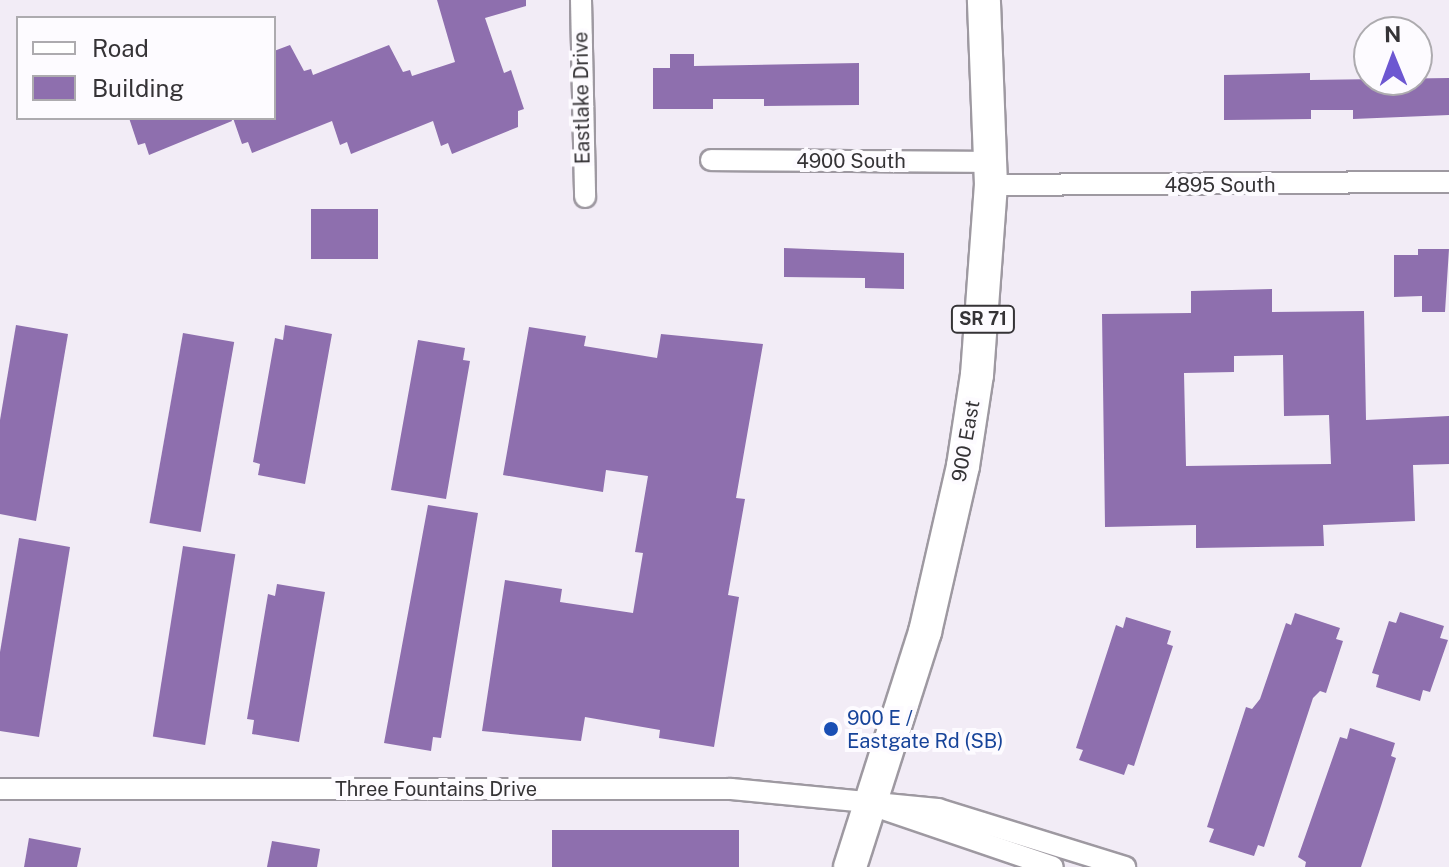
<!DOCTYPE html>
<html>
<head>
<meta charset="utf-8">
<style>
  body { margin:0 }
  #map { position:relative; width:1449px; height:867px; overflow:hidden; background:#f2ecf6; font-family:"Public Sans",sans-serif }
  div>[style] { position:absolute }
  .building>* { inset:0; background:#8e6fae; transform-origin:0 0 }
  .roads { filter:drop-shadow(2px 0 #9e99a1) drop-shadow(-2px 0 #9e99a1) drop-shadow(0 2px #9e99a1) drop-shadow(0 -2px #9e99a1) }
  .minor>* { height:20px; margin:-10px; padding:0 10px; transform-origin:10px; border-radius:10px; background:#fff }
  .primary>* { height:32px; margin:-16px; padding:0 16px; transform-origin:16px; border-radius:16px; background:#fff }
  .dots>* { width:22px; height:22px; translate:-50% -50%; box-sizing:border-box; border:4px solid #fdfbff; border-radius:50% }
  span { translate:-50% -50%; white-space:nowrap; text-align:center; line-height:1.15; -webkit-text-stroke:8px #fdfbff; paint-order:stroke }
  .shield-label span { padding:2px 6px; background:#fdfbff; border:2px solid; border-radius:6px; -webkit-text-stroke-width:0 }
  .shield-label { font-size:18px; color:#353336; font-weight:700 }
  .street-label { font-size:20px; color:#353336 }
  .transit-label { font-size:20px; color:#164399 }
  .left { translate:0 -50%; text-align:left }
  .legend { position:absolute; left:16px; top:16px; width:260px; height:104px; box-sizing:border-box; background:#fdfbff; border:2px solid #adabaf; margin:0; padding:10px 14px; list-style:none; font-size:24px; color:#353336 }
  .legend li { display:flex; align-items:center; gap:16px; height:40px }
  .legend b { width:40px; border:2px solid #adabaf }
  .north { position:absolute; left:1353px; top:16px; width:80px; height:80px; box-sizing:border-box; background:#fdfbff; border:2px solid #adabaf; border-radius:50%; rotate:359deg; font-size:22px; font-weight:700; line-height:32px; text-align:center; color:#353336 }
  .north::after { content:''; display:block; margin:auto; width:28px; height:36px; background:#6d57d1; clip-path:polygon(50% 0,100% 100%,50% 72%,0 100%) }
</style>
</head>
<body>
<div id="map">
  <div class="building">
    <div style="clip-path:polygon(437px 0,526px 0,526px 6px,485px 18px,504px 73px,511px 70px,524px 109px,518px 111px,518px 127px,452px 154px,448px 143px,441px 146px,433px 121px,351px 154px,347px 142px,340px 145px,332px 121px,252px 153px,248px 142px,242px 144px,233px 118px,274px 118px,274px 51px,290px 45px,304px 71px,311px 69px,313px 75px,389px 45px,403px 72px,410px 70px,412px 76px,455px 62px)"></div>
    <div style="clip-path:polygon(670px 54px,694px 54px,694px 66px,859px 63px,859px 105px,764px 106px,764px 99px,713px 99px,713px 109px,653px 109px,653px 68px,670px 68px)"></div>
    <div style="clip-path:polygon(1310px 73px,1310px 80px,1449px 78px,1449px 115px,1353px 119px,1353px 110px,1311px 110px,1311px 119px,1224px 120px,1224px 75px)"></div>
    <div style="clip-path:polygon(129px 118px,231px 118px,232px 121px,149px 155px,145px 143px,138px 145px)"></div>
    <div style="left:311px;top:209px;width:67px;height:50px"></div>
    <div style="clip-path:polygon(784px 248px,904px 253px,904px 289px,865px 288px,865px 278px,784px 277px)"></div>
    <div style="clip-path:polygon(1418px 249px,1449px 249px,1445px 312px,1422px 312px,1422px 296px,1394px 297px,1394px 255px,1418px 255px)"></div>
    <div style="clip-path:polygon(evenodd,1272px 289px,1272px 312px,1364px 311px,1366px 420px,1449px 416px,1449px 464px,1413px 465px,1415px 521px,1323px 525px,1324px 546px,1196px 548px,1196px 525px,1105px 527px,1102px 314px,1191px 313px,1191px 291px,1272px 289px,1283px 355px,1284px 416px,1329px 415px,1331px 464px,1186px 466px,1184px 373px,1234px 372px,1234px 356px,1283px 355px)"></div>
    <div style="clip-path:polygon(16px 325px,68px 334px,36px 521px,0 514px,0 420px)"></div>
    <div style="clip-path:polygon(285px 325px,332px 334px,305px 484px,258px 475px,260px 464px,253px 462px,275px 338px,283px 340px)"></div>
    <div style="clip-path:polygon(529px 327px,586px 336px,584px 346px,657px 358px,661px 334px,763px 344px,736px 498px,745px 499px,728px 595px,739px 597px,714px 747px,659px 738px,660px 730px,585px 717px,581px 741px,482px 731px,505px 580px,562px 589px,560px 602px,633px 613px,643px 553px,635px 552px,648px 476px,606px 470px,603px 492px,503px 475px)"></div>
    <div style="left:183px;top:333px;width:52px;height:193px;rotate:10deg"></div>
    <div style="clip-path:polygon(418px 340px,465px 348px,463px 360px,470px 361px,446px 499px,391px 490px)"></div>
    <div style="clip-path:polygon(428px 505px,478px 513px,441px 738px,433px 737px,431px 751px,384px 743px)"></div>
    <div style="clip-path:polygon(19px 538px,70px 547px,39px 737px,0 731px,0 652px)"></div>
    <div style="left:183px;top:546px;width:53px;height:193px;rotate:9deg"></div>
    <div style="clip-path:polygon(277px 584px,325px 592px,299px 742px,252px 734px,254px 720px,247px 719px,268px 594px,275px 596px)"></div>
    <div style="clip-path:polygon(1400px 612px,1444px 626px,1440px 638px,1448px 640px,1430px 692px,1423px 690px,1420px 701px,1376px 687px,1379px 675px,1372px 673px,1389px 621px,1396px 623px)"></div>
    <div style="clip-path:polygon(1295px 613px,1340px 628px,1336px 639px,1343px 641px,1326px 693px,1320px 691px,1313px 698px,1264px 847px,1258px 845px,1254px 856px,1209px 842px,1214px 829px,1207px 827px,1246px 707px,1252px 709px,1260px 699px,1286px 623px,1291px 625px)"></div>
    <div style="clip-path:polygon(1126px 617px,1171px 631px,1167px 644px,1173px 646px,1134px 766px,1128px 764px,1124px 775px,1079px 760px,1083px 750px,1076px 748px,1116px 625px,1123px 628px)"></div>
    <div style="clip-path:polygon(1350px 728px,1395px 743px,1391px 756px,1396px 758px,1381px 806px,1361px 867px,1305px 867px,1306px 862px,1298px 857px,1340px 737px,1347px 739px)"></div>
    <div style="left:739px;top:830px;width:37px;height:187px;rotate:90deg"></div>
    <div style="clip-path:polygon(29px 838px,81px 848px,77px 867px,24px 867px)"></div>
    <div style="clip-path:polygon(272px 841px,320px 849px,317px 867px,267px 867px)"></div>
  </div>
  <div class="roads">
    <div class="minor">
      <div style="left:581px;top:0;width:197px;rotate:88.8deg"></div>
      <div style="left:711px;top:160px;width:280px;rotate:0.4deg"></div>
      <div style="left:991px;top:185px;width:458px;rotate:-0.4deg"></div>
      <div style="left:0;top:789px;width:731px"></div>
      <div style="left:731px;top:789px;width:208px;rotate:5.5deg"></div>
      <div style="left:938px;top:809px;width:196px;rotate:17.2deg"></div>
      <div style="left:886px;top:810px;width:176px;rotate:18.8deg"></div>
    </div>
    <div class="primary">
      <div style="left:850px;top:867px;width:247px;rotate:-72.3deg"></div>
      <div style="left:925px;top:632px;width:170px;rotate:-77.1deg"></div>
      <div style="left:963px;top:466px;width:92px;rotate:-81.3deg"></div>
      <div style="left:977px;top:375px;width:191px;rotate:-85.8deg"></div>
      <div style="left:991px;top:185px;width:185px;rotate:-92.2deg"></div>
    </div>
  </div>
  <div class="dots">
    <div style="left:831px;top:729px;background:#1a4fb4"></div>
  </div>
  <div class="shield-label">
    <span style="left:983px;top:319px">SR 71</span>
  </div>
  <div class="street-label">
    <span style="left:582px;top:98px;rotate:-91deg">Eastlake Drive</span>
    <span style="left:851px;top:161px">4900 South</span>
    <span style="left:1220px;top:185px">4895 South</span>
    <span style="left:966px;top:441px;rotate:-80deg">900 East</span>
    <span style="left:436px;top:789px">Three Fountains Drive</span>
  </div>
  <div class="transit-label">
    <span class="left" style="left:847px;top:730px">900 E /<br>Eastgate Rd (SB)</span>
  </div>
  <ul class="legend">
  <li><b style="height:10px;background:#fff"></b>Road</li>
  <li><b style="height:22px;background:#8e6fae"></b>Building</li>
  </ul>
  <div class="north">N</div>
</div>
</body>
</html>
